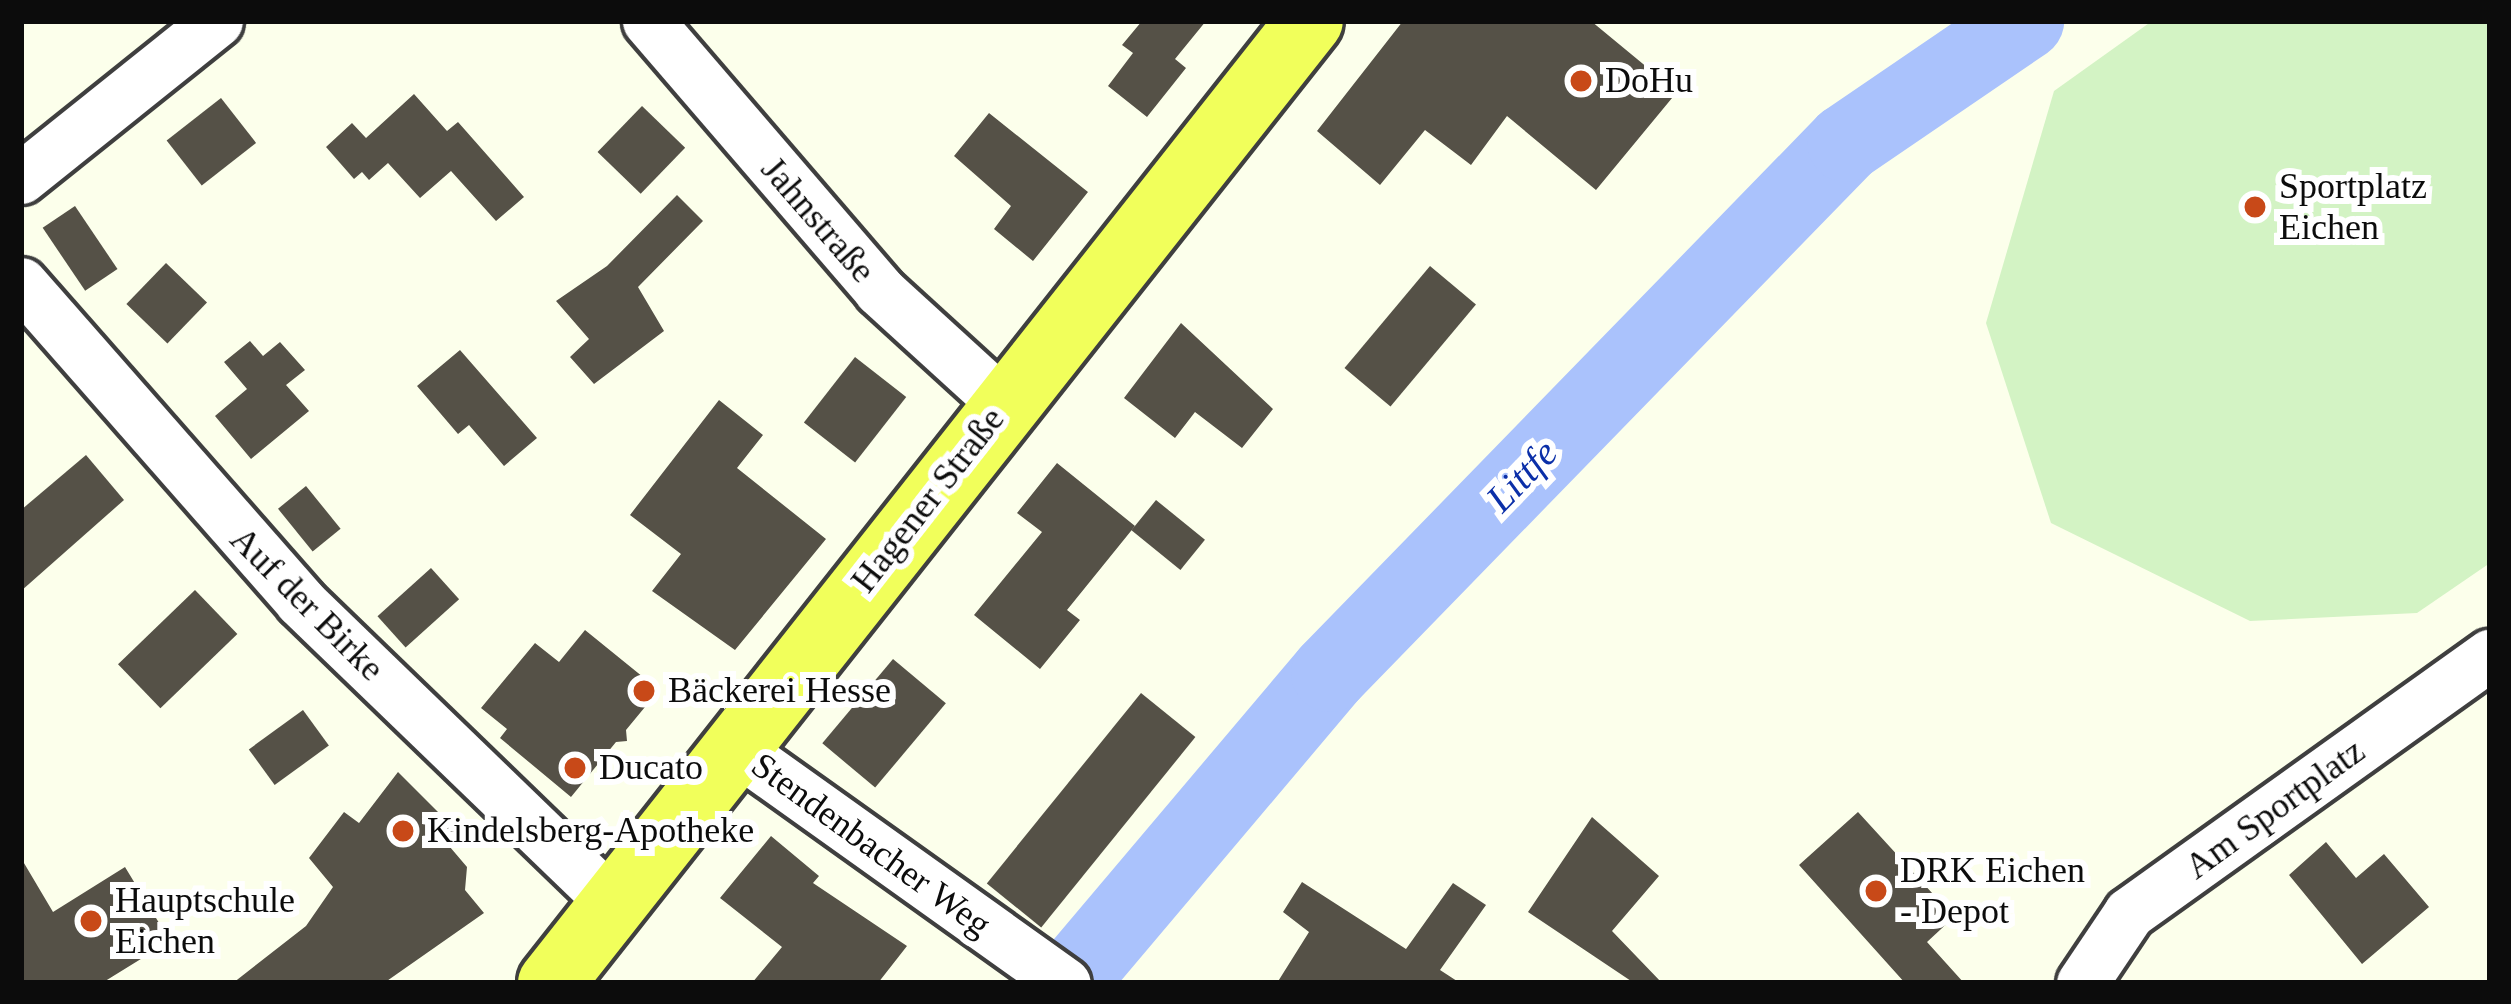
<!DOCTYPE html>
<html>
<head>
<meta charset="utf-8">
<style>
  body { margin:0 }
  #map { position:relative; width:2511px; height:1004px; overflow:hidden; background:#fcffeb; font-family:"Times New Roman",serif }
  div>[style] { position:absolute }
  .pitch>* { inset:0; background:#d3f3c4 }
  .river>* { height:78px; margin:-39px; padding:0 39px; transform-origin:39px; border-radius:39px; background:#aac2fc }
  .building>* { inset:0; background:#555147; transform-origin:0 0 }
  .roads { filter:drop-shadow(3px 0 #3f3f3f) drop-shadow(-3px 0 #3f3f3f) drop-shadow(0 3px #3f3f3f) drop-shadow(0 -3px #3f3f3f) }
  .street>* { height:51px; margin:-25.5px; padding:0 25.5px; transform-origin:25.5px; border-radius:25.5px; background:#fff }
  .primary>* { height:66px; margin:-33px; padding:0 33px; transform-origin:33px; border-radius:33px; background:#f1ff5b }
  .dots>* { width:33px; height:33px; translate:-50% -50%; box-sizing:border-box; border:6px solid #fff; border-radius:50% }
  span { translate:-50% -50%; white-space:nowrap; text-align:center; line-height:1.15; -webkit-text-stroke:12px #fff; paint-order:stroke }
  .poi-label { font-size:36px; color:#0c0c0c }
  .left { translate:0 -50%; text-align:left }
  .street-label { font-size:36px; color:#0c0c0c }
  .water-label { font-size:39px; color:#0b2fa8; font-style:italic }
  .frame { position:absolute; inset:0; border:24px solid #0c0c0c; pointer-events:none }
</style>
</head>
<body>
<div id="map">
  <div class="pitch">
    <div style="clip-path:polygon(2152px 21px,2490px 21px,2490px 563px,2417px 613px,2250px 621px,2051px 523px,1986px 323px,2054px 91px)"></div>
  </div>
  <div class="river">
    <div style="left:1068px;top:983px;width:406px;rotate:-49.8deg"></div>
    <div style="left:1330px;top:673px;width:740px;rotate:-45.77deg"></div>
    <div style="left:1846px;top:143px;width:217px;rotate:-34.3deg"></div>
  </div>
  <div class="building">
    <div style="clip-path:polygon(1142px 21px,1206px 21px,1175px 59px,1186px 68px,1147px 117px,1108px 86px,1133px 53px,1122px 45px)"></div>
    <div style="clip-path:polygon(1403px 21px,1591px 21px,1677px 92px,1596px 190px,1507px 116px,1471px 165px,1425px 130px,1380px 185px,1317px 131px)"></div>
    <div style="clip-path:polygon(414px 94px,447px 131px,458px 122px,524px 197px,496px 221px,451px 171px,420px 198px,388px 163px,369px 180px,362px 172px,354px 179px,326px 147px,352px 123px,366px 138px)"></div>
    <div style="left:221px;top:98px;width:57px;height:69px;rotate:52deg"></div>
    <div style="left:642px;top:106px;width:60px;height:64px;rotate:44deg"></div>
    <div style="clip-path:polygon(989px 113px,1088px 192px,1033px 261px,994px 229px,1011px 206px,954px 156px)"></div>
    <div style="clip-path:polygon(677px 195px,703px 221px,638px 287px,664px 331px,594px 384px,570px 357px,589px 339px,556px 301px,607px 266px)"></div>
    <div style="left:75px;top:206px;width:76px;height:39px;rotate:56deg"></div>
    <div style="left:166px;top:263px;width:57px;height:57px;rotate:44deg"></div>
    <div style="left:1430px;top:266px;width:60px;height:133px;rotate:40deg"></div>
    <div style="clip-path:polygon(1181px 323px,1273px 409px,1242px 448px,1195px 412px,1175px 438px,1124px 398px)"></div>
    <div style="clip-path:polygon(250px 341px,263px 356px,280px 342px,305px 370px,286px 385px,309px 411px,251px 459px,215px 416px,247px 389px,224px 362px)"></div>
    <div style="clip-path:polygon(460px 350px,537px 438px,504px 466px,469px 425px,458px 434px,417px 386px)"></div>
    <div style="left:855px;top:357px;width:65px;height:83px;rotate:38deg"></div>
    <div style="clip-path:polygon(719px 400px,763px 435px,737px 468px,826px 539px,735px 650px,652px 591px,681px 554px,630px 515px)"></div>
    <div style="clip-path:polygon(86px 455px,124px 500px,21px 591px,21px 510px)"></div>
    <div style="clip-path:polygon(1057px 463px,1135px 526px,1067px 610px,1080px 620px,1040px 669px,974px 615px,1042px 532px,1017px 513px)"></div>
    <div style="left:306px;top:486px;width:55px;height:36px;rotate:51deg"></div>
    <div style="left:1156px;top:500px;width:63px;height:39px;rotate:39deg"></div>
    <div style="left:431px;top:568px;width:42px;height:72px;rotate:48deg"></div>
    <div style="left:195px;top:590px;width:61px;height:107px;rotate:46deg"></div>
    <div style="clip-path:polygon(585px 630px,659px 690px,626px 730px,627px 741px,616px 742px,571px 797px,500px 738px,507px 729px,481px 708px,535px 643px,559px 662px)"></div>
    <div style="left:893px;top:659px;width:69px;height:110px;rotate:40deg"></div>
    <div style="left:1141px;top:693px;width:70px;height:245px;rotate:39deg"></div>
    <div style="left:303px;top:710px;width:44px;height:67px;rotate:54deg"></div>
    <div style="clip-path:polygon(398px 772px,456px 830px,444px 840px,467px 867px,465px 890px,484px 913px,384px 983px,233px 983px,306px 926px,333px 887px,309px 858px,344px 812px,359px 823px)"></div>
    <div style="clip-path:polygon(1858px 812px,1954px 917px,1927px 942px,1964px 983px,1905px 983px,1799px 865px)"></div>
    <div style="clip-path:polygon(1592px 817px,1659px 876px,1612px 931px,1662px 983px,1634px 983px,1528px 912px)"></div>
    <div style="clip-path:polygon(771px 836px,819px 876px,813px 883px,907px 946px,878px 983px,752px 983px,782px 947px,720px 898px)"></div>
    <div style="clip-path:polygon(2326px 842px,2356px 878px,2384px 854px,2429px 907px,2362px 964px,2289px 875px)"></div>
    <div style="clip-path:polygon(21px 858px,53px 912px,125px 867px,170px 941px,102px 983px,21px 983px)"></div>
    <div style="clip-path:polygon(1302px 882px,1406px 949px,1453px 883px,1486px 905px,1440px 970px,1460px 983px,1277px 983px,1309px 932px,1283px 912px)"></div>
  </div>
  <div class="roads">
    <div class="street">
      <div style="left:648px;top:21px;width:355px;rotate:49.3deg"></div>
      <div style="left:879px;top:290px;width:169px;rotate:42.4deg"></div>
      <div style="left:21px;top:178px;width:251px;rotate:-38.7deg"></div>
      <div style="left:21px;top:283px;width:423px;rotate:48.7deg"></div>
      <div style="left:300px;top:601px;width:438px;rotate:44deg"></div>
      <div style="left:735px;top:748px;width:405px;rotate:35.5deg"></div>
      <div style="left:2082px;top:983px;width:84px;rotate:-56.1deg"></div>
      <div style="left:2129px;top:913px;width:444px;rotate:-35.6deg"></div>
    </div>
    <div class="primary">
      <div style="left:551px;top:983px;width:1225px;rotate:-51.73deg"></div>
    </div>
  </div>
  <div class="dots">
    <div style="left:1581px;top:81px;background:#c84918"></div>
    <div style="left:2255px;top:207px;background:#c84918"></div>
    <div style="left:644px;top:691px;background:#c84918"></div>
    <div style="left:575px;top:768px;background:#c84918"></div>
    <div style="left:403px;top:831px;background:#c84918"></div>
    <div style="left:1876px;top:891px;background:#c84918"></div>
    <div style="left:91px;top:921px;background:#c84918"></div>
  </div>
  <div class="poi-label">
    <span class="left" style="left:1605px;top:81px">DoHu</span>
    <span class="left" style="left:2279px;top:207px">Sportplatz<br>Eichen</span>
    <span class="left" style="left:668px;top:691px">Bäckerei Hesse</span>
    <span class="left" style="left:599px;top:768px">Ducato</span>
    <span class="left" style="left:427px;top:831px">Kindelsberg-Apotheke</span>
    <span class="left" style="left:1900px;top:891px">DRK Eichen<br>- Depot</span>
    <span class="left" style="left:115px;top:921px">Hauptschule<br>Eichen</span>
  </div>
  <div class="street-label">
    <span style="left:818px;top:220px;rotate:49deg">Jahnstraße</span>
    <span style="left:928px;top:500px;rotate:-52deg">Hagener Straße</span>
    <span style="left:307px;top:604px;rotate:45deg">Auf der Birke</span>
    <span style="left:2275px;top:809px;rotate:-36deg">Am Sportplatz</span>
    <span style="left:871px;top:845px;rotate:36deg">Stendenbacher Weg</span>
  </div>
  <div class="water-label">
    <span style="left:1522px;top:476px;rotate:-46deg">Littfe</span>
  </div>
  <div class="frame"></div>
</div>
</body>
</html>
